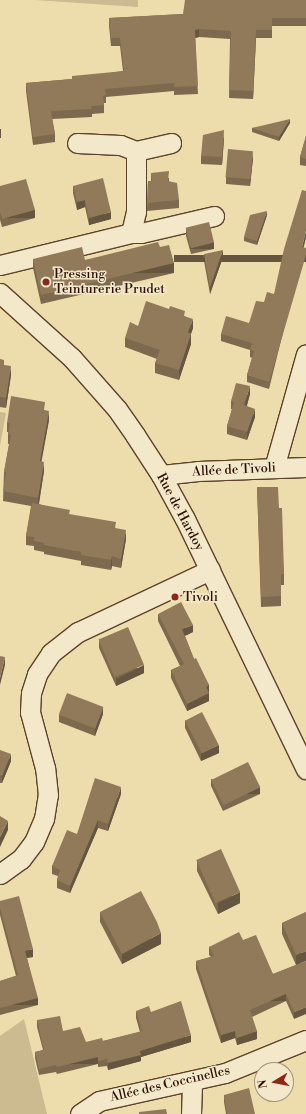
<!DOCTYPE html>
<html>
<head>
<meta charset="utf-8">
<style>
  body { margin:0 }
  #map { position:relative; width:306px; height:1114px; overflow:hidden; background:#edddad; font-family:"Libre Bodoni",serif }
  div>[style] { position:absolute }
  .green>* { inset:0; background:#ccba90 }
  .roads { filter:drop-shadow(1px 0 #5d422b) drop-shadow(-1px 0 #5d422b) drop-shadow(0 1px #5d422b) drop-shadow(0 -1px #5d422b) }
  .minor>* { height:19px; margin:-9.5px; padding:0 9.5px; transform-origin:9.5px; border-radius:9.5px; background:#f3e9ca }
  .wall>* { inset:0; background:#7d694d }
  .shaded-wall>* { inset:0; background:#66553f; transform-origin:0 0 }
  .building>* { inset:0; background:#917a5a; transform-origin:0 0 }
  .dots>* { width:11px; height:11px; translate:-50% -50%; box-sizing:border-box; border:2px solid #f3e9ca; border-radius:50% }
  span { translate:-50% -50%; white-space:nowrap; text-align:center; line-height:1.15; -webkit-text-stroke:3px #f3e9ca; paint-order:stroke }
  .poi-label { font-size:13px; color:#2d0f00 }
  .left { translate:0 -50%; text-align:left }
  .street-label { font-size:13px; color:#2d0f00 }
  .north { position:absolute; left:254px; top:1062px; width:40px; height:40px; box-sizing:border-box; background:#f3e9ca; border:1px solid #a49279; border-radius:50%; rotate:260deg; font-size:11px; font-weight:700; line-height:16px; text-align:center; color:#2d0f00 }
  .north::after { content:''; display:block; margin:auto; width:14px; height:18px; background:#8f2418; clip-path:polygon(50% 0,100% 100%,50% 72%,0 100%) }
</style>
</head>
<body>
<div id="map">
  <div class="green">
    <div style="clip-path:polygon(35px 0,138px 0,138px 7px)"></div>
    <div style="clip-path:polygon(0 412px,6px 413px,0 446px)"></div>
    <div style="clip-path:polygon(24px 1019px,47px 1114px,0 1114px,0 1036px)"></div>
  </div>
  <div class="roads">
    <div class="minor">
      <div style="left:136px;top:151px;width:36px;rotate:-13deg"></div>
      <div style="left:131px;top:233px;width:10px"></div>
      <div style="left:141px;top:233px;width:75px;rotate:-13.1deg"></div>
      <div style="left:0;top:265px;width:135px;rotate:-13.7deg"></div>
      <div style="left:131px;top:233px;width:22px;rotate:-77deg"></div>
      <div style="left:136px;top:212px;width:61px;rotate:-90deg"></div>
      <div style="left:136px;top:151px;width:17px;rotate:-159deg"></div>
      <div style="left:120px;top:145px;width:43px;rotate:-177.3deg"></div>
      <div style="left:0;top:293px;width:97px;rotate:42.1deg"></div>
      <div style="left:72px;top:358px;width:68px;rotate:48.6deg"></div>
      <div style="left:117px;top:409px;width:32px;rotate:55deg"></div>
      <div style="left:135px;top:435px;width:48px;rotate:57deg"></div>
      <div style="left:161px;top:475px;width:50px;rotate:61.4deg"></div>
      <div style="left:185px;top:519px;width:278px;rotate:64.2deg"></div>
      <div style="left:274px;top:468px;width:118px;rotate:-74.3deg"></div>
      <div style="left:161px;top:475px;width:37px;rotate:-6deg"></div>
      <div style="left:198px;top:471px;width:108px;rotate:-2.1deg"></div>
      <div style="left:0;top:874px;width:26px;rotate:-36deg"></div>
      <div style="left:21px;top:859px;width:21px;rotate:-53deg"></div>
      <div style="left:34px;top:842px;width:25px;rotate:-67deg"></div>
      <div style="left:44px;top:819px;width:24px;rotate:-81deg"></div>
      <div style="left:48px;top:795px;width:27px;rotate:-96deg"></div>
      <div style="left:45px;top:768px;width:58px;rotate:-105deg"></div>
      <div style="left:30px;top:712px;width:19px;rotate:-87deg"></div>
      <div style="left:31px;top:693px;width:20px;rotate:-72deg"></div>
      <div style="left:37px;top:674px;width:25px;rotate:-56deg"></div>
      <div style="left:51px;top:653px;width:34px;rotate:-38deg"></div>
      <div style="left:78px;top:632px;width:146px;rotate:-25.2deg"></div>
      <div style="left:80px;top:1114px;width:23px;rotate:-34deg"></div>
      <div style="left:99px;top:1101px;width:129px;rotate:-12.5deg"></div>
      <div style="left:225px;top:1073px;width:87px;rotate:-22.2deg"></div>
      <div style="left:191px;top:1114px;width:33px;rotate:-88deg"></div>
    </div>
  </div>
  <div class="wall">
    <div style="clip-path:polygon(306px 0,306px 26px,272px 26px,272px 38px,256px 38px,253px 99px,229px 98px,230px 39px,199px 37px,195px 38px,198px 94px,174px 95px,174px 91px,106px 97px,106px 103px,104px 103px,104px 113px,92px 114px,92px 117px,52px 119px,55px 134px,55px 142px,33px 145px,26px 91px,26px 83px,72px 79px,123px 71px,120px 46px,111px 46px,109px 26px,109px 18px,183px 14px)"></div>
    <div style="clip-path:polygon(290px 123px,279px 141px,252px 132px,252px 128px)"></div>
    <div style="clip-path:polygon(306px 136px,306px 166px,300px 165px,300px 157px)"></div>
    <div style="clip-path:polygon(224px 138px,222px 165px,201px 164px,201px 156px)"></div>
    <div style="clip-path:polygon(253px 158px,250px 186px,226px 184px,226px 177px)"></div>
    <div style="clip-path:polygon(151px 173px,169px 178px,169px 181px,179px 200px,179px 208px,147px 211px,148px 181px,151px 181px)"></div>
    <div style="clip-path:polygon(0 186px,35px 218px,2px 227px,0 220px)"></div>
    <div style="clip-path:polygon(73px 186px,111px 219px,89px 225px,85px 207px,77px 210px,73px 193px)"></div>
    <div style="clip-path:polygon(267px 215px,257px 245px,244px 241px,244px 237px)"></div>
    <div style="clip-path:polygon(186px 228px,214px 249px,191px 254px,186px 236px)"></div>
    <div style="clip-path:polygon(160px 247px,174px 273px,41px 304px,33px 268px,33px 259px,85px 260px)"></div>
    <div style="clip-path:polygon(304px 248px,269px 389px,247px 382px,247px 375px,252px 358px,250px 357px,250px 350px,221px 341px,221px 334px,249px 323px,264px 302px,274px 294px)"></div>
    <div style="clip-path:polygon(204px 254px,223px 257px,210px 294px,204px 261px)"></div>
    <div style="clip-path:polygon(185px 316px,193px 328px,191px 334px,191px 344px,179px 380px,155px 373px,155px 363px,157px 359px,125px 347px,125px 338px,138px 326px)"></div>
    <div style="clip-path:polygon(0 359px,11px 375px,6px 408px,0 407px)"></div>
    <div style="clip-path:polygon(250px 394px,247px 406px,255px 417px,247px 440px,227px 434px,227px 426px,232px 409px,231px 409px,231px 401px)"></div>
    <div style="clip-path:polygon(45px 410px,49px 420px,41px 461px,44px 471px,39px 504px,70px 515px,116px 528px,126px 539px,121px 568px,112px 566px,111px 570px,81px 565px,81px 561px,44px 554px,44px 552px,34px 550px,34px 546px,26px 545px,26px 536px,31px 506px,3px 501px,4px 472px,9px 444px,8px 444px,8px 432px,7px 432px,7px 423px)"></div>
    <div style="clip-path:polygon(257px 487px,279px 508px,284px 574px,284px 585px,281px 585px,281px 606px,261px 607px)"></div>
    <div style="clip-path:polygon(158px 614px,193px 632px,185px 636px,194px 659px,209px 685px,209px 701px,187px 711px,171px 678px,171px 670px,180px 666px,158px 621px)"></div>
    <div style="clip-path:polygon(99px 641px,144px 673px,116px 686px,99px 648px)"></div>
    <div style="clip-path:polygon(103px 714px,95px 736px,59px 722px,59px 715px)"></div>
    <div style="clip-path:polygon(185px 720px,219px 753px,201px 761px,185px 728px)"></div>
    <div style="clip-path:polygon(0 750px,11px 761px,2px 783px,0 783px)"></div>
    <div style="clip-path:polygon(211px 779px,260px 794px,223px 811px,211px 786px)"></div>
    <div style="clip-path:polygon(121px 794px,108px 831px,98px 828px,70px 893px,57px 888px,57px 880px,58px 876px,52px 874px,52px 866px,77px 834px)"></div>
    <div style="clip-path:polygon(197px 861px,240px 903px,218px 914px,197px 871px)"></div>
    <div style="clip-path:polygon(0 901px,33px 957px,27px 958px,38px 1005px,0 1015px,0 981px,16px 976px,0 915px)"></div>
    <div style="clip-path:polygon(100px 912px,161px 944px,122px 964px,100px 922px)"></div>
    <div style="clip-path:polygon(306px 912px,294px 1019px,286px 1001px,252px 1017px,257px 1039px,237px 1045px,235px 1038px,221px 1043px,196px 969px,196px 961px,211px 957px,209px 955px,209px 947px,243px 940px,273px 974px,296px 965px,282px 934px,282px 923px)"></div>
    <div style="clip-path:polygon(136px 1011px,151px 1012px,191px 1042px,141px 1057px,141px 1061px,108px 1070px,107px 1066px,98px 1067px,98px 1064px,57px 1074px,56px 1072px,39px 1075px,35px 1058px,35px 1052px,43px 1050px,37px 1027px,37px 1020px,86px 1042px,103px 1041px,140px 1032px,136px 1018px)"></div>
    <div style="clip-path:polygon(224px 1095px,255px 1114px,226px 1114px,224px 1102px)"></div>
  </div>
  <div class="shaded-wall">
    <div style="clip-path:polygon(199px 29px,199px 37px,195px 38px,195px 30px)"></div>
    <div style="clip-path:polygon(256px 30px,256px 38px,253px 99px,253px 91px)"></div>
    <div style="clip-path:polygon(290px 119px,290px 123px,279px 141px,279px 137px)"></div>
    <div style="left:0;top:129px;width:1px;height:9px"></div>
    <div style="clip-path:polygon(224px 130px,224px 138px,222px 165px,222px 157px)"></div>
    <div style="clip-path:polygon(253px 151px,253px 158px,250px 186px,250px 178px)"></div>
    <div style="clip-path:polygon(85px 200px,85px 207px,77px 210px,77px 202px)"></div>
    <div style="left:35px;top:210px;width:8px;height:34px;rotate:90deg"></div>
    <div style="clip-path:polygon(267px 211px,267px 215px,257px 245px,257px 241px)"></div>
    <div style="clip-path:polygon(111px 212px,111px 219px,89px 225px,89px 218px)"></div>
    <div style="clip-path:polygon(306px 231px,306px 238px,302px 254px,302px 247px)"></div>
    <div style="left:214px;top:242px;width:7px;height:24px;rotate:90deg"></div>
    <div style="clip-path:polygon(223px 250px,223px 257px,210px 294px,210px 287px)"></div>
    <div style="left:306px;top:255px;width:7px;height:132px;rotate:90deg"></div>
    <div style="left:174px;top:263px;width:10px;height:137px;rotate:90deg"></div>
    <div style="clip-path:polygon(193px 319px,193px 328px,188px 342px,188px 332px)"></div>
    <div style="clip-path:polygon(191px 334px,191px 344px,179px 380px,179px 370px)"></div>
    <div style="clip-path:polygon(11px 366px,11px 375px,6px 408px,6px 398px)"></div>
    <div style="clip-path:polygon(250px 386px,250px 394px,244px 413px,244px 405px)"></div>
    <div style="clip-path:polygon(255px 409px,255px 417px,247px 440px,247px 432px)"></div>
    <div style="clip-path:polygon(49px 411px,49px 420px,40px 470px,40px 461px)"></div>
    <div style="clip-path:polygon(44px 462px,44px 471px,38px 508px,38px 498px)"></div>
    <div style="clip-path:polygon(126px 530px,126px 539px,121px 568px,121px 559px)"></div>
    <div style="clip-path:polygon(112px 556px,112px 566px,111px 570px,111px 560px)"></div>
    <div style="clip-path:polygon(193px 625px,193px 632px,182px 637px,182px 629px)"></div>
    <div style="clip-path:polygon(5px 657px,5px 665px,0 685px,0 678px)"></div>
    <div style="clip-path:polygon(144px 665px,144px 673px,116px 686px,116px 679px)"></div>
    <div style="clip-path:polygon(209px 685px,209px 693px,206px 687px)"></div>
    <div style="clip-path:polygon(209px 693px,209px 701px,187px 711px,187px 704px)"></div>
    <div style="clip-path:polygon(103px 707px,103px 714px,95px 736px,95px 729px)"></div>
    <div style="clip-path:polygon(219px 745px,219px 753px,201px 761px,201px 753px)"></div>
    <div style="clip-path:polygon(11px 754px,11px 761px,2px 783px,2px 776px)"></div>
    <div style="clip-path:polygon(121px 787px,121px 794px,108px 831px,108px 824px)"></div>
    <div style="left:260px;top:787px;width:7px;height:41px;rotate:90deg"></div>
    <div style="clip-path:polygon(98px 820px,98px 828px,70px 893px,70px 886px)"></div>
    <div style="clip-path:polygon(8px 821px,8px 830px,0 847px,0 837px)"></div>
    <div style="clip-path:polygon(240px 892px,240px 903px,218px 914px,218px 903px)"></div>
    <div style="clip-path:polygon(161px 933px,161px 944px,122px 964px,122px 954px)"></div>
    <div style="clip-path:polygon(33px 949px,33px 957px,25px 958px,25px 951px)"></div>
    <div style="clip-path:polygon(306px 951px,306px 961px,296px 965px,296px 955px)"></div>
    <div style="left:286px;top:994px;width:7px;height:39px;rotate:90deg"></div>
    <div style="left:38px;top:998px;width:7px;height:39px;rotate:90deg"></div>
    <div style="clip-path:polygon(306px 1007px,306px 1014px,294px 1019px,294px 1012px)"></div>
    <div style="clip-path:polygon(235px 1031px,235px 1038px,221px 1043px,221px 1035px)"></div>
    <div style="clip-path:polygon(257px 1031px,257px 1039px,237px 1045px,237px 1038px)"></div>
    <div style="clip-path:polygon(191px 1035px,191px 1042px,141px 1057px,141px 1061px,108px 1070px,108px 1063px,140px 1051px)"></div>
    <div style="left:98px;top:1057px;width:7px;height:42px;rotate:90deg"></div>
  </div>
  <div class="building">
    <div style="clip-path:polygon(185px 0,306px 0,306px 18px,272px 18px,272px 30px,256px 30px,253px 91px,229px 90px,231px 31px,199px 29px,195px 30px,198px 86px,174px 87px,174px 83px,105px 89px,106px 95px,103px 96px,104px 105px,91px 106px,92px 109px,51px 111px,55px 134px,33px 137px,26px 83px,72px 79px,72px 76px,124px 71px,120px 38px,111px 38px,109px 18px,183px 14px)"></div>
    <div style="clip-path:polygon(290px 119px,279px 137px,252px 128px)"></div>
    <div style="clip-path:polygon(224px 130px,222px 157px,201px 156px,203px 135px)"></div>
    <div style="clip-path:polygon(306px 136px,306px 159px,300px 157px)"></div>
    <div style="left:228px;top:149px;width:25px;height:28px;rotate:5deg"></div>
    <div style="clip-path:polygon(169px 171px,168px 181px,177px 183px,179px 200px,147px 203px,148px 181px,152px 181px,151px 173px)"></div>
    <div style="clip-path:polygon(103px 178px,111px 212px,89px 218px,85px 200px,77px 202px,73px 186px)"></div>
    <div style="clip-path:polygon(26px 179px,35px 210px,2px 219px,0 212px,0 186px)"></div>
    <div style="clip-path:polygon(302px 190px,306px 191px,306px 231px,302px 247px,306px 248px,306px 255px,269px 382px,247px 375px,254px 351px,250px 350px,252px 343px,221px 334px,226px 316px,249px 323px,256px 301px,264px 302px,267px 292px,274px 294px,284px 249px)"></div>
    <div style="clip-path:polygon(267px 211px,257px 241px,244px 237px,250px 215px)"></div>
    <div style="left:209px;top:222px;width:21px;height:24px;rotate:76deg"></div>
    <div style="clip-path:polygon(158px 242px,160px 247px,169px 245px,174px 263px,41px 295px,33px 259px,82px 247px,85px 260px)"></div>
    <div style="clip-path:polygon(223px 250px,210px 287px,204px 254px)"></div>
    <div style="clip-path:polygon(146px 301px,169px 309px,170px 306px,185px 311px,184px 316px,193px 319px,188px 332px,191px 334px,179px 370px,155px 363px,160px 350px,125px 338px,130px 322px,138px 326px)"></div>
    <div style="clip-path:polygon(0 359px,4px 360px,4px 365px,11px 366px,6px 398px,0 397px)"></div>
    <div style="clip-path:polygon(236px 383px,250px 386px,244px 405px,255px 409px,247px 432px,227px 426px,234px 402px,231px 401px)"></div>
    <div style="clip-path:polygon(11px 396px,45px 402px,44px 410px,49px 411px,40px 461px,44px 462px,38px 498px,3px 491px,6px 472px,4px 472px,11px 435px,8px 434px,10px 423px,7px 423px)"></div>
    <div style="clip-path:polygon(257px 487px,278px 487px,279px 508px,282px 508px,284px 574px,281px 574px,281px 596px,261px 597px)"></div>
    <div style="clip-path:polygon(32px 503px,70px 510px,69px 514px,116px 522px,115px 528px,126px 530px,121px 559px,112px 556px,111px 560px,81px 555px,81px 552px,44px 545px,44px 543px,34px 541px,34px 537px,26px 536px)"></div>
    <div style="clip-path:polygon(181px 602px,193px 625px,182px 629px,194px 659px,196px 658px,209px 685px,206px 687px,209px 693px,187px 704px,171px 670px,184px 664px,158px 614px)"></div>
    <div style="left:128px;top:627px;width:41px;height:32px;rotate:67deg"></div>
    <div style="clip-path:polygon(0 656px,5px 657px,0 678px)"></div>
    <div style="left:67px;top:693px;width:39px;height:23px;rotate:21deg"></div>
    <div style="left:202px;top:712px;width:37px;height:19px;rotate:63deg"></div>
    <div style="clip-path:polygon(0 750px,11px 754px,2px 776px,0 775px)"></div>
    <div style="left:248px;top:762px;width:28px;height:41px;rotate:64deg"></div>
    <div style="clip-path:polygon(95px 778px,121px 787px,108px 824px,98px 820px,70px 886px,57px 880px,60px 870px,52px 866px,67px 830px,77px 834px)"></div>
    <div style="clip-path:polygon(0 816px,8px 821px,0 837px)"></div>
    <div style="left:221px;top:849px;width:47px;height:27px;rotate:66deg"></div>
    <div style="clip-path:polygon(141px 891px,157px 922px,161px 933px,122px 954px,100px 912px)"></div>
    <div style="clip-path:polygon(19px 896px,33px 949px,25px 951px,38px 998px,0 1008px,0 981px,18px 975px,0 908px,0 901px)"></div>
    <div style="clip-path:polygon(306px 912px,306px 951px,296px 955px,282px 923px)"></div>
    <div style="clip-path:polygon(239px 932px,243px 940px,256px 935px,273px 974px,306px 961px,306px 1007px,294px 1012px,286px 994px,250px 1010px,257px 1031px,237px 1038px,235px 1031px,221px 1035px,196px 961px,214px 956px,209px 947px)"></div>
    <div style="clip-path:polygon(181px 1001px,191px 1035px,140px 1051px,141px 1055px,108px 1063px,107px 1059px,98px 1061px,98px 1057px,57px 1067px,56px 1065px,39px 1069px,35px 1052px,44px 1050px,37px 1020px,60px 1016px,63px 1031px,80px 1027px,86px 1042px,102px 1038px,103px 1041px,142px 1031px,136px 1011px,149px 1006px,151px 1012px)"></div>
    <div style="clip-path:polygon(249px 1088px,255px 1114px,227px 1114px,224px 1095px)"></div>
    <div style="clip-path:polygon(166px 1109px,167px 1114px,139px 1114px,139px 1112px)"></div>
  </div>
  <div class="dots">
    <div style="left:46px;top:282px;background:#8f2418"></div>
    <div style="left:175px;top:597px;background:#8f2418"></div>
  </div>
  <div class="poi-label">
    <span class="left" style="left:54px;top:282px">Pressing<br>Teinturerie Prudet</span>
    <span class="left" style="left:183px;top:597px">Tivoli</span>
  </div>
  <div class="street-label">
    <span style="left:234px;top:470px;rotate:-3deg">Allée de Tivoli</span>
    <span style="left:180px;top:512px;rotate:62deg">Rue de Hardoy</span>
    <span style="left:170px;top:1084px;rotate:-13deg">Allée des Coccinelles</span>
  </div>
  <div class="north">N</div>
</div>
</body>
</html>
